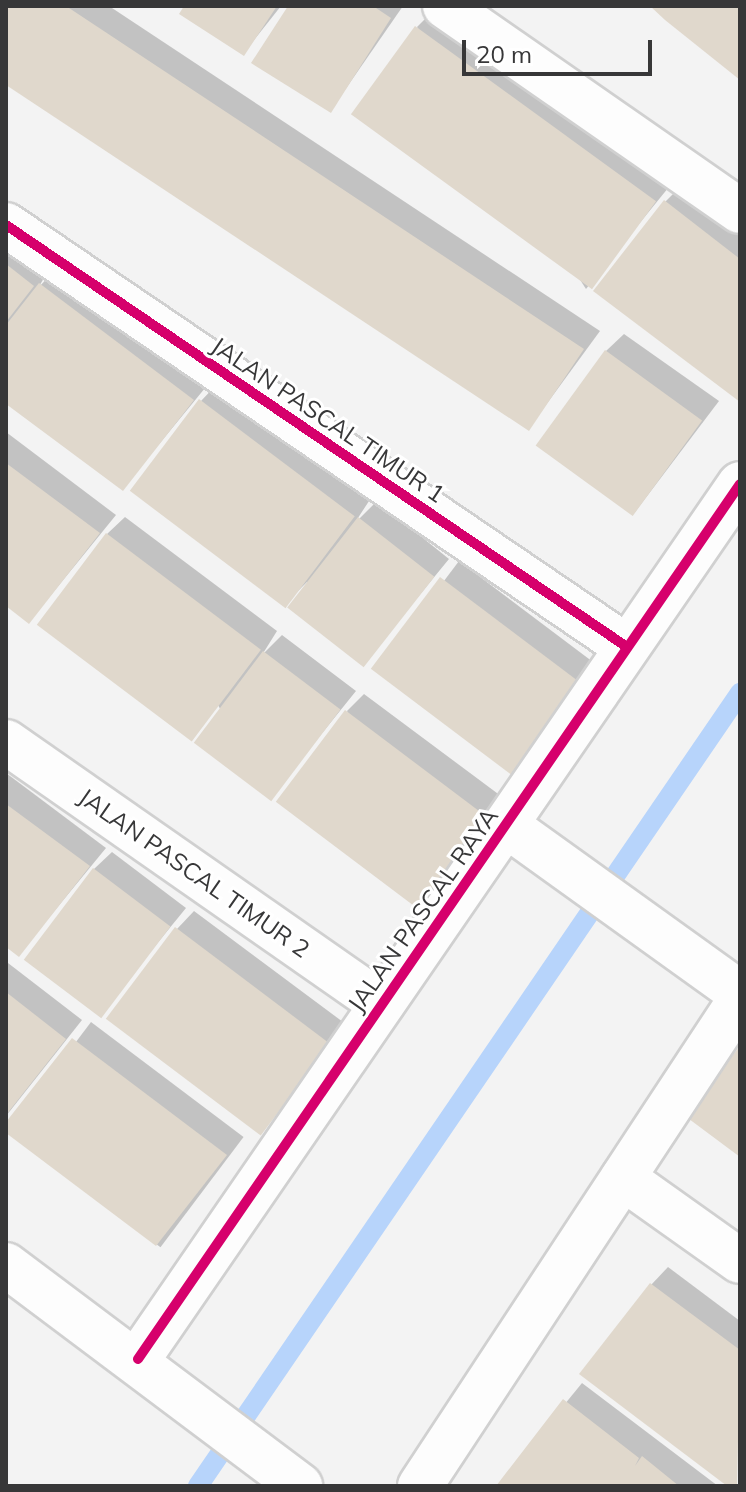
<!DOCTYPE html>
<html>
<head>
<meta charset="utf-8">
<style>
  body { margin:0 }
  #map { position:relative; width:746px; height:1492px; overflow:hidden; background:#f3f3f3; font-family:Mulish,sans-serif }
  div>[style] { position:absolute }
  .shadow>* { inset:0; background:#0003; transform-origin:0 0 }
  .stream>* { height:20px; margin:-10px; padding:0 10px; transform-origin:10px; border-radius:10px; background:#b7d4fb }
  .building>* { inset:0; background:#e0d8cc; transform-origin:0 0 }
  .roads { filter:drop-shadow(2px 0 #d0d0d0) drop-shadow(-2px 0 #d0d0d0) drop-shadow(0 2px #d0d0d0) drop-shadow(0 -2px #d0d0d0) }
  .minor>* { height:44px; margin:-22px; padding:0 22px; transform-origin:22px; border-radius:22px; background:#fdfdfd }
  .cycleway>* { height:10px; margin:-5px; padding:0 5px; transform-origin:5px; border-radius:5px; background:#d6006c }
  span { translate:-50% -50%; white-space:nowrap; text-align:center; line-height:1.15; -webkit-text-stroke:6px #fff; paint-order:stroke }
  .street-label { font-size:24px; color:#373738 }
  .frame { position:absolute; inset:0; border:8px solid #373738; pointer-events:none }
  .scale { position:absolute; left:462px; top:40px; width:190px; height:36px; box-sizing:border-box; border:4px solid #373738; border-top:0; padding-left:10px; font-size:24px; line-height:28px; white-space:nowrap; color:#373738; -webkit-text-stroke:6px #fff; paint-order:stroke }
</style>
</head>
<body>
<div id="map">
  <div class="shadow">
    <div style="clip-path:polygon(6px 6px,109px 6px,600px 331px,529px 428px,6px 82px)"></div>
    <div style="clip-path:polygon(187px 6px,281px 6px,243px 54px)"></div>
    <div style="clip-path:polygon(290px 6px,403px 6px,331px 110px)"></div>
    <div style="clip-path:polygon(434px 10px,673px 182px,586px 289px,417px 27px)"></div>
    <div style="clip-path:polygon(683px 184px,740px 228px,740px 400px,665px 202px)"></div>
    <div style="clip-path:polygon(6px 234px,50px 268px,38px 288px,58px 267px,210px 382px,123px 488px,6px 400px)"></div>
    <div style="clip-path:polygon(624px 334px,719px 401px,635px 512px,606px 351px)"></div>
    <div style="clip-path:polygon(218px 383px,371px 498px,354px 524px,377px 501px,449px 559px,362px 665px,307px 582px,284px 605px,201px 401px)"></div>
    <div style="clip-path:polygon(6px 432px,116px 515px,29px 622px,6px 605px)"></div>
    <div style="clip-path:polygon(125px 517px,277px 631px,262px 655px,282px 635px,356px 691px,269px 799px,218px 705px,189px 737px,107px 534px)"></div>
    <div style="left:459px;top:561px;width:189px;height:137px;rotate:37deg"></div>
    <div style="clip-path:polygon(364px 694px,517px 808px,430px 914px,347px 711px)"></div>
    <div style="clip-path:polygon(6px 773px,106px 848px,19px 954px,6px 945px)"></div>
    <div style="clip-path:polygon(112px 852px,186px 908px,98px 1016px,94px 869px)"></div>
    <div style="clip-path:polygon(194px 911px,347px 1025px,260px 1132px,177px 929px)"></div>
    <div style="clip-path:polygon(8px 963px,82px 1020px,6px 1116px,6px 965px)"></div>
    <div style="left:91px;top:1022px;width:191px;height:138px;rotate:37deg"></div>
    <div style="clip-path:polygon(668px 1267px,740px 1321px,735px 1486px,651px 1285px)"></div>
    <div style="clip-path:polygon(582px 1383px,718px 1486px,498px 1486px)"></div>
  </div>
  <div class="stream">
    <div style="left:198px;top:1486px;width:961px;rotate:-55.65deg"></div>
  </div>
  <div class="building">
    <div style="clip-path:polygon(6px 6px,66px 6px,584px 349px,529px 431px,6px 85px)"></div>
    <div style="clip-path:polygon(184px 6px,277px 6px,244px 56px,179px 14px)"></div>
    <div style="clip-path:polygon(288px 6px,373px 6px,391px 18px,331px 113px,251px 63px)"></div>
    <div style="clip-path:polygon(650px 6px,740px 6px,740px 80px,665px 20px)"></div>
    <div style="left:415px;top:26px;width:298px;height:109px;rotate:36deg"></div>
    <div style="clip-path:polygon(664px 200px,740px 259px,740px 402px,593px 291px)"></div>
    <div style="clip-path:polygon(6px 264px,34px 286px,6px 322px)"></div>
    <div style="clip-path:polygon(39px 283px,194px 400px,123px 491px,6px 404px,6px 325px)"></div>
    <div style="left:605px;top:350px;width:120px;height:118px;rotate:36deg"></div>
    <div style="left:199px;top:399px;width:195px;height:115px;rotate:37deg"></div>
    <div style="clip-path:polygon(6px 463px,100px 533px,29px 624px,6px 606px)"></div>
    <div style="left:358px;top:517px;width:97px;height:115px;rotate:38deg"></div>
    <div style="left:106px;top:533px;width:194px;height:115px;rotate:37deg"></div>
    <div style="left:440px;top:577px;width:194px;height:115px;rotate:37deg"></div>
    <div style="left:263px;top:651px;width:97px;height:115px;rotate:37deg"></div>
    <div style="left:345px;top:710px;width:194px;height:115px;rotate:37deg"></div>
    <div style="clip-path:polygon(6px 804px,90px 866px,19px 957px,6px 947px)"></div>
    <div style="left:93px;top:868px;width:97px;height:115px;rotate:37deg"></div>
    <div style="left:175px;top:927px;width:194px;height:115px;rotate:37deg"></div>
    <div style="clip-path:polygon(6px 992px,66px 1039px,6px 1115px)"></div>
    <div style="clip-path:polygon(72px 1038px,227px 1155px,156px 1246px,6px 1133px,6px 1122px)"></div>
    <div style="clip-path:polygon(740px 1046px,740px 1157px,685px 1116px)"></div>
    <div style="clip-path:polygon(650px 1283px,740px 1350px,737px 1486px,727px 1486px,579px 1374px)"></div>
    <div style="clip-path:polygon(563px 1399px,639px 1458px,635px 1466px,642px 1456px,679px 1486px,496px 1486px)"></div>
  </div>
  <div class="roads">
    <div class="minor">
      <div style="left:445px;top:6px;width:359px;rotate:34.8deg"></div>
      <div style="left:6px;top:225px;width:751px;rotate:34.2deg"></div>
      <div style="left:6px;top:742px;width:458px;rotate:34.9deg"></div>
      <div style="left:506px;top:825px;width:288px;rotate:35.7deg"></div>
      <div style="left:623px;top:1178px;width:143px;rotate:35.4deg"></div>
      <div style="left:6px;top:1265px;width:368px;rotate:36.9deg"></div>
      <div style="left:138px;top:1359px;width:1062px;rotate:-55.47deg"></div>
      <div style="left:420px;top:1486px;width:582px;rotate:-56.64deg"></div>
    </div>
  </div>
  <div class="cycleway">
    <div style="left:6px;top:225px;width:751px;rotate:34.2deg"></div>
    <div style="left:138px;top:1359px;width:1062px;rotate:-55.47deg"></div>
  </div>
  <div class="street-label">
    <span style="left:328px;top:420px;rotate:34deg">JALAN PASCAL TIMUR 1</span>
    <span style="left:194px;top:873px;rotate:35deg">JALAN PASCAL TIMUR 2</span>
    <span style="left:423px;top:910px;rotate:-55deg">JALAN PASCAL RAYA</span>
  </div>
  <div class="frame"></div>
  <div class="scale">20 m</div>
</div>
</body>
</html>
